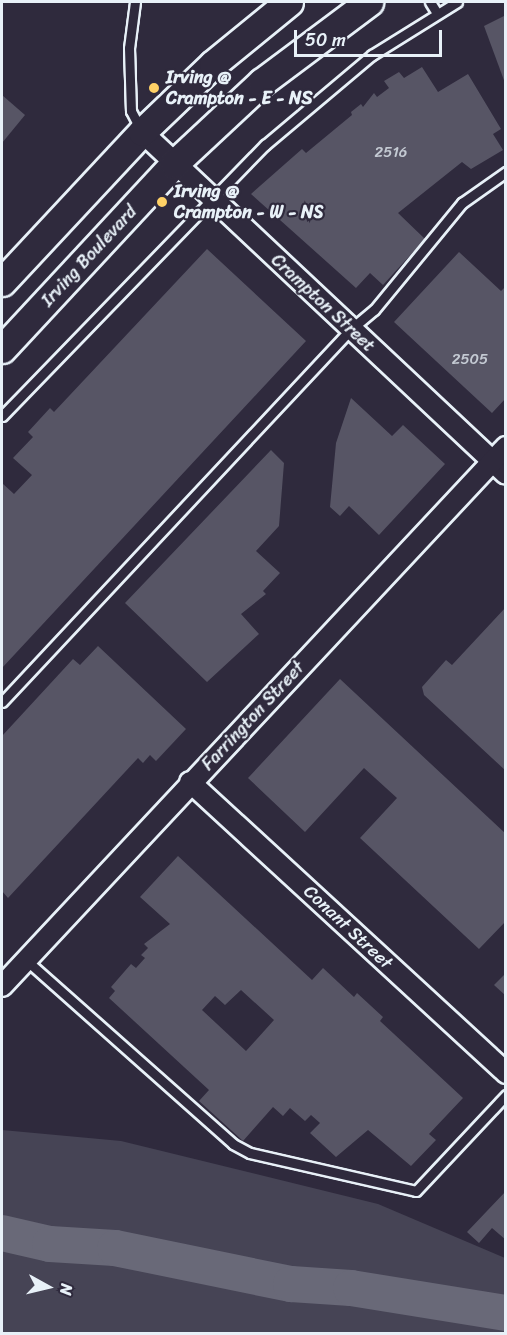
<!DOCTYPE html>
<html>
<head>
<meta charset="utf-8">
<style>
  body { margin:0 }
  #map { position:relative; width:507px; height:1335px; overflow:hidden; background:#2f2a3d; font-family:Sriracha,sans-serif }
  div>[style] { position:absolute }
  .green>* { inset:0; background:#464455 }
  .river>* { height:36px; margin:-18px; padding:0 18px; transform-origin:18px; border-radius:18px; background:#696978 }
  .building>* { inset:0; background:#575565 }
  .roads { filter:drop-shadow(2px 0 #e8f1f8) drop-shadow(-2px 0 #e8f1f8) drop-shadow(0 2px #e8f1f8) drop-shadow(0 -2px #e8f1f8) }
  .service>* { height:9px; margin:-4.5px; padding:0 4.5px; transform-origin:4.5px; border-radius:4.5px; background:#2f2a3d }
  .minor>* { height:20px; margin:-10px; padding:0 10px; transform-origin:10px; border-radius:10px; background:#2f2a3d }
  .secondary>* { height:27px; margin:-13.5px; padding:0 13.5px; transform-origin:13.5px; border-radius:13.5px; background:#2f2a3d }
  .dots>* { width:16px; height:16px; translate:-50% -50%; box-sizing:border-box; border:3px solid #2f2a3d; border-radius:50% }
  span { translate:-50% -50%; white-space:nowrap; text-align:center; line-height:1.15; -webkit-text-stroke:4.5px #2f2a3d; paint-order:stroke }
  .number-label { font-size:15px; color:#c4cad3 }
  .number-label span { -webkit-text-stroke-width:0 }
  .poi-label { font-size:18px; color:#e8f1f8; font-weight:700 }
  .left { translate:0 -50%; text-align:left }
  .street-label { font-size:18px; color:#e8f1f8 }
  .frame { position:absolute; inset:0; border:3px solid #e8f1f8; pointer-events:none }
  .north { position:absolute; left:18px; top:1257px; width:60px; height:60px; -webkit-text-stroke:4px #2f2a3d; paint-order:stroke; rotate:98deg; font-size:16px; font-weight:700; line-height:24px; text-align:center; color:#e8f1f8 }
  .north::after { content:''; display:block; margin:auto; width:21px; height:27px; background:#e8f1f8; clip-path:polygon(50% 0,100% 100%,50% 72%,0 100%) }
  .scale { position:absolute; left:294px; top:30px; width:148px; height:27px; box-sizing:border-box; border:3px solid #e8f1f8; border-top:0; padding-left:8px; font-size:18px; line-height:21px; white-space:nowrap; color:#e8f1f8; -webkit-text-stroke:4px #2f2a3d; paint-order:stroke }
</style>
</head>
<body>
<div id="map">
  <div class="green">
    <div style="clip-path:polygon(2px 1130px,121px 1141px,378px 1204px,505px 1258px,505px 1333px,2px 1333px)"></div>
  </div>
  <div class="river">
    <div style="left:2px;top:1233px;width:49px;rotate:12.9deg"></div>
    <div style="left:50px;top:1244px;width:65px;rotate:3.5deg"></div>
    <div style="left:115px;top:1248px;width:180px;rotate:11.6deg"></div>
    <div style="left:291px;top:1284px;width:60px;rotate:3.8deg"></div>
    <div style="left:351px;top:1288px;width:157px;rotate:9.2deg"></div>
  </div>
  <div class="building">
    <div style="clip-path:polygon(506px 15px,506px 83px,505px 83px,484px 26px)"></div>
    <div style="clip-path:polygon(422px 67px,438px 92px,468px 74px,501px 129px,493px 134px,503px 150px,471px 169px,462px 162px,398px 213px,425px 239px,383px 285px,370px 273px,356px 288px,251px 194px,302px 149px,306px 153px,352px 115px,351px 112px,361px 104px,363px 107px,374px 93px,377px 97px,389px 88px,384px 81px,399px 72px,404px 78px)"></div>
    <div style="clip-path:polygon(2px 95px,25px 115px,2px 143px)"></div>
    <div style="clip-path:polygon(207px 249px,306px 341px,2px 668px,2px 483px,14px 494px,32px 475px,13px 458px,33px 437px,28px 432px,50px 408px,54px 412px)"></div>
    <div style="clip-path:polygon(459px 252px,501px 291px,506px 286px,506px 398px,492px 413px,394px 322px)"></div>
    <div style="clip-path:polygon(351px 398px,392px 436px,403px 425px,445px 464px,379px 535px,349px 506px,340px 516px,330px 507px,336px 443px)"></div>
    <div style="clip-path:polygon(271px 450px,284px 463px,279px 526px,256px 551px,280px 573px,263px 591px,266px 594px,241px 614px,259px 634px,207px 682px,125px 603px)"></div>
    <div style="clip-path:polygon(506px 607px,506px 771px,424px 695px,422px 687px,446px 660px,452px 665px)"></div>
    <div style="clip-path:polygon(98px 646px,186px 729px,156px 761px,150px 755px,143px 763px,138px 758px,8px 898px,2px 891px,2px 736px,73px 659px,80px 665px)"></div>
    <div style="clip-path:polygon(340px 679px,506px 834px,506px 921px,479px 949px,360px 838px,397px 798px,364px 768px,305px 832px,248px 778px)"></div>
    <div style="clip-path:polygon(evenodd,178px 856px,312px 980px,323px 968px,354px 997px,357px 993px,383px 1017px,380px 1021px,463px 1098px,429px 1134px,436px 1140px,411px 1166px,368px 1130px,336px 1157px,310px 1133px,320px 1123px,311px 1115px,305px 1121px,290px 1108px,283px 1116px,273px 1107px,243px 1141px,199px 1101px,209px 1090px,109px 998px,115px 991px,111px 987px,131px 964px,136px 968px,145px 958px,141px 955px,148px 948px,144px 944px,170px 924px,140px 897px,178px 856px,241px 990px,274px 1020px,246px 1051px,202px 1010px,215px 996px,225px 1005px,241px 990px)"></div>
    <div style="clip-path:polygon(506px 973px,506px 996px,494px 985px)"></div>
    <div style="clip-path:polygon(506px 1191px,506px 1240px,492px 1228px,479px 1243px,467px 1232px)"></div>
  </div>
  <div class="roads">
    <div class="service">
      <div style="left:135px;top:2px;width:46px;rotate:97.4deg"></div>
      <div style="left:129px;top:48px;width:63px;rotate:88.2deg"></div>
      <div style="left:131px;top:111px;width:21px;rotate:62deg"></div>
      <div style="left:430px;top:2px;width:13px;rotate:58deg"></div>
      <div style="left:2px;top:416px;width:378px;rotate:-45.9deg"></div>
      <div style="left:265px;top:145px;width:140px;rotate:-40.1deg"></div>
      <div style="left:372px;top:55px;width:100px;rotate:-31.9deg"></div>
      <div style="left:2px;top:702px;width:511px;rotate:-46.9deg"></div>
      <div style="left:351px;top:329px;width:30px;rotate:-40deg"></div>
      <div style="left:374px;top:310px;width:139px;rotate:-50.6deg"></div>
      <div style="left:462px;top:203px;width:54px;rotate:-35.2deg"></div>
      <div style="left:26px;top:960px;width:277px;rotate:41.6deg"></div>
      <div style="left:233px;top:1144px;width:19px;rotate:28deg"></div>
      <div style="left:250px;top:1153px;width:170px;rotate:12.9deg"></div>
      <div style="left:416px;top:1191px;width:132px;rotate:-46.8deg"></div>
    </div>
    <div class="minor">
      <div style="left:142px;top:132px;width:499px;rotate:43.2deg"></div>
      <div style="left:190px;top:782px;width:430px;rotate:42.6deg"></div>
      <div style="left:2px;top:986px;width:738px;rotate:-46.92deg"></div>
    </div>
    <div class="secondary">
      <div style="left:2px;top:282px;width:205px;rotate:-47deg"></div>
      <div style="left:142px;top:132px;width:98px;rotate:-43.8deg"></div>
      <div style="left:213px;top:64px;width:98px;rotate:-39.2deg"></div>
      <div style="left:2px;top:349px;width:253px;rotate:-47.1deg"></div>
      <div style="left:174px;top:164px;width:120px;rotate:-43deg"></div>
      <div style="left:262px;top:82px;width:134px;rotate:-36.8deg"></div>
    </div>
  </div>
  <div class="dots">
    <div style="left:154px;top:88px;background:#ffd166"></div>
    <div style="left:162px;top:202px;background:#ffd166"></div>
  </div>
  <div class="number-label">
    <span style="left:391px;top:153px">2516</span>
    <span style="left:470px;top:360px">2505</span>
  </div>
  <div class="poi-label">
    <span class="left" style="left:166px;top:88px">Irving @<br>Crampton - E - NS</span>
    <span class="left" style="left:174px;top:202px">Irving @<br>Crampton - W - NS</span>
  </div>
  <div class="street-label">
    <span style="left:89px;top:256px;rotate:-47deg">Irving Boulevard</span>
    <span style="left:323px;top:303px;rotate:43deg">Crampton Street</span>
    <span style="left:253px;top:716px;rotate:-47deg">Farrington Street</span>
    <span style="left:348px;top:927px;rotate:43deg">Conant Street</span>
  </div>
  <div class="frame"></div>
  <div class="north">N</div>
  <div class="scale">50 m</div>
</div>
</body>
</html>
